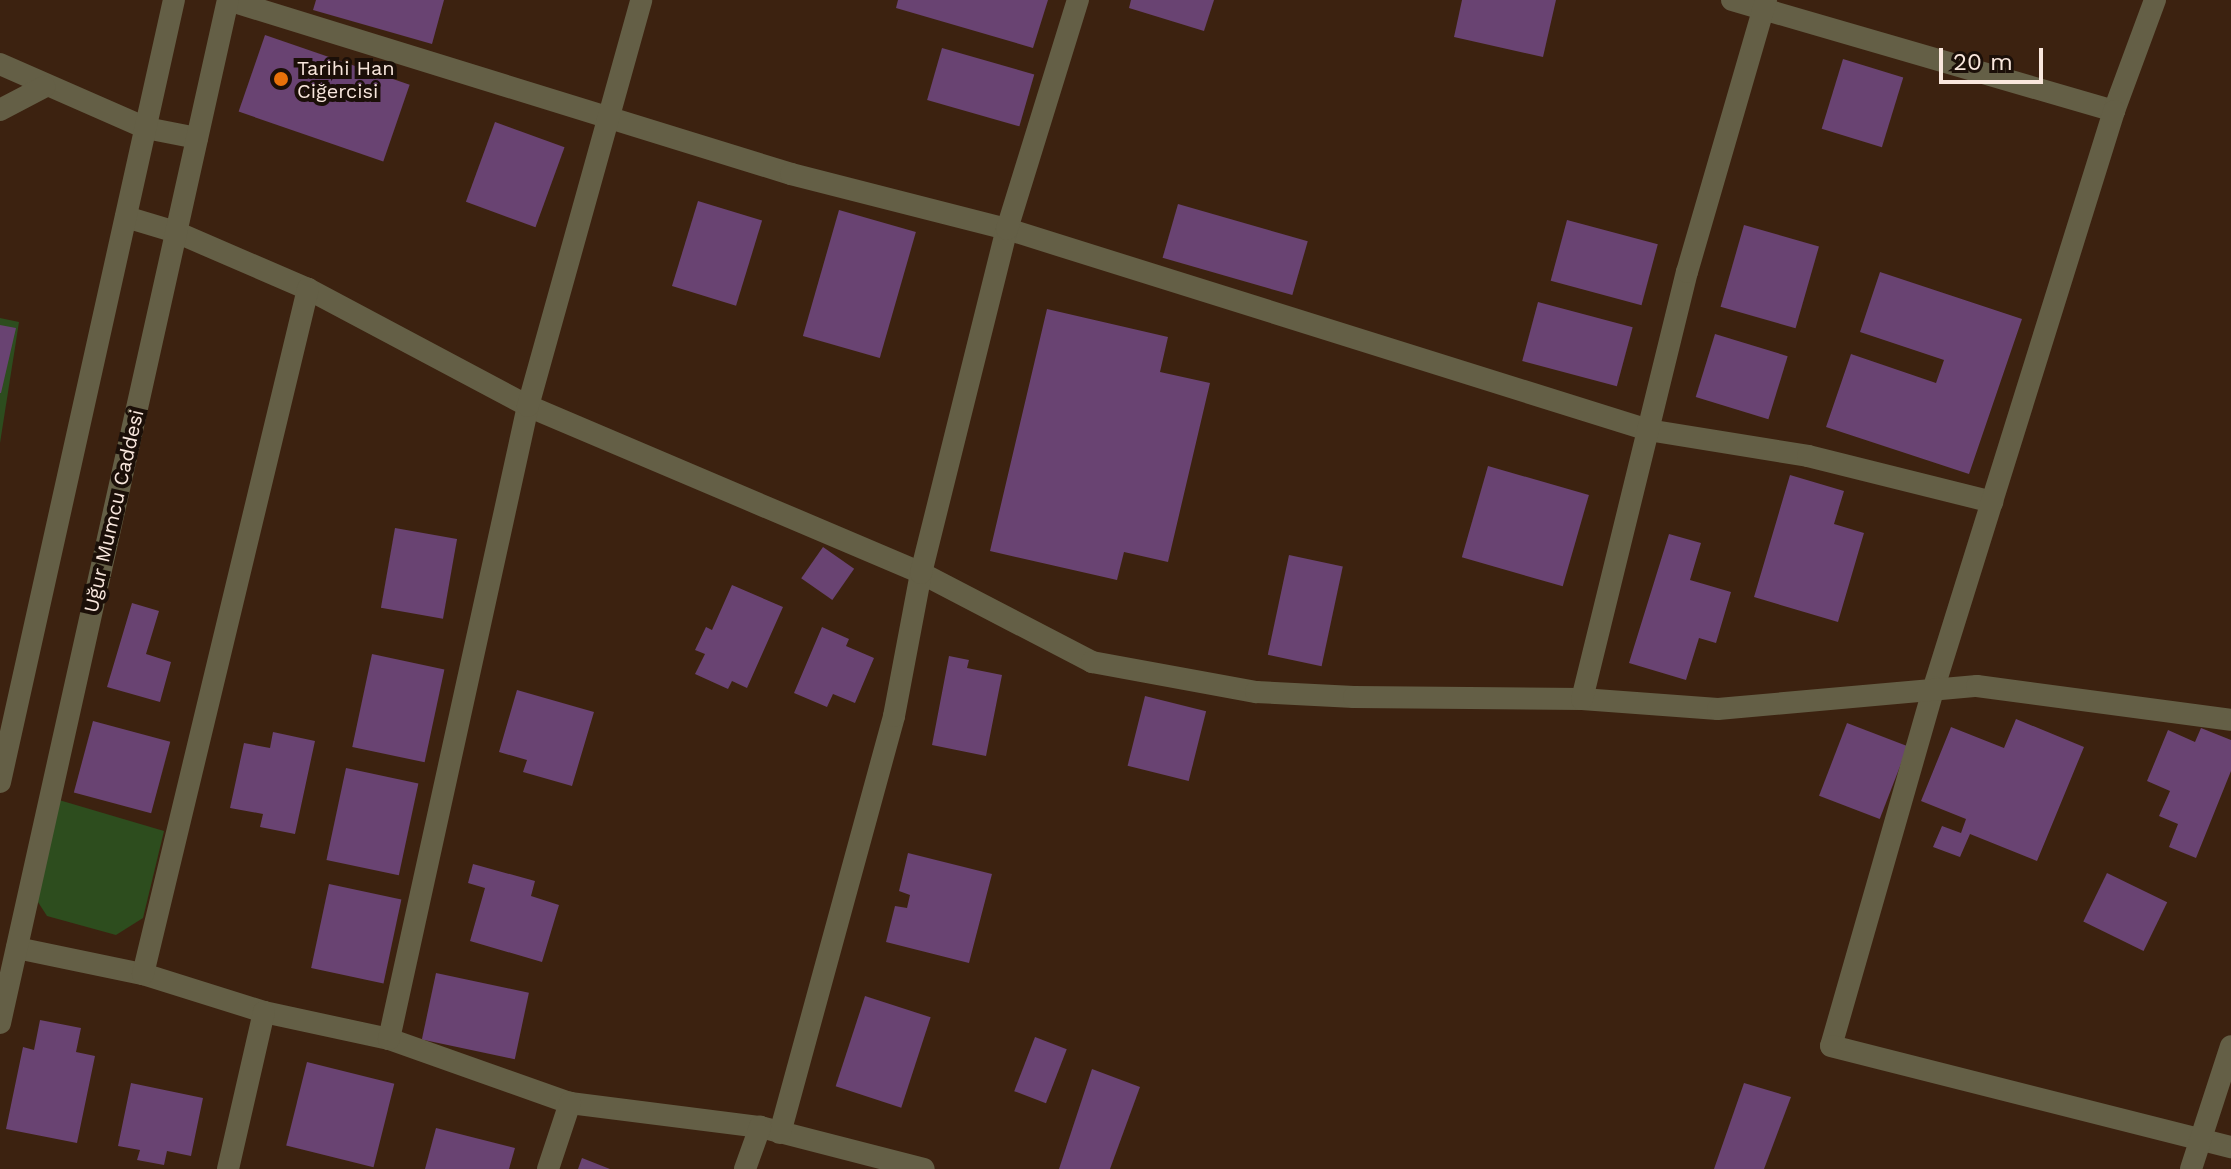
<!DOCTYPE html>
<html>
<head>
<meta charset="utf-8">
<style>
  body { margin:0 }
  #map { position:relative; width:2231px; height:1169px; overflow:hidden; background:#3c2210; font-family:"Work Sans",sans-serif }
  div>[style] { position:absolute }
  .green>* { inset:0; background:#2d4d1e }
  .building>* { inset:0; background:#694372; transform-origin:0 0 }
  .minor>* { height:22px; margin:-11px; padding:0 11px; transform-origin:11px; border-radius:11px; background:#645f46 }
  .tertiary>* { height:22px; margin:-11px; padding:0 11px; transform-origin:11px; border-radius:11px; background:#645f46 }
  .dots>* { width:22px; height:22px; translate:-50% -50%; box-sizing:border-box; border:4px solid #1b0f08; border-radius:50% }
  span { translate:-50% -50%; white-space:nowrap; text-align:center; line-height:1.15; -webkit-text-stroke:8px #1b0f08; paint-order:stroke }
  .poi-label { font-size:20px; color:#f9e7dd }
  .left { translate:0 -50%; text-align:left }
  .street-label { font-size:20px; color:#f9e7dd }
  .scale { position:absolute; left:1939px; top:48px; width:104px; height:36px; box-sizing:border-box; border:4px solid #f9e7dd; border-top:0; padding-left:10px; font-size:24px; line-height:28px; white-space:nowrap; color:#f9e7dd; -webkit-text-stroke:6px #1b0f08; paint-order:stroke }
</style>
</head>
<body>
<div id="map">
  <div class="green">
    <div style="clip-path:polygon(0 318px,19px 322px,0 443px)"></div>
    <div style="clip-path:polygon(59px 800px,164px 831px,143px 918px,116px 935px,47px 916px,36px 899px)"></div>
  </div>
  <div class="building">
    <div style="clip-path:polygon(316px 0,444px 0,432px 44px,313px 10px)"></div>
    <div style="clip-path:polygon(898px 0,1048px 0,1033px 48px,896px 8px)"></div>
    <div style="clip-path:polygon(1131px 0,1214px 0,1204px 31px,1129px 8px)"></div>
    <div style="clip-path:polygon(1462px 0,1556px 0,1543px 57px,1454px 37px)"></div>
    <div style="left:265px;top:35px;width:153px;height:81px;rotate:19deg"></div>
    <div style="left:942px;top:48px;width:96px;height:54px;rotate:16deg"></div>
    <div style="left:1843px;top:59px;width:63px;height:73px;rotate:17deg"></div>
    <div style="left:495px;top:122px;width:74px;height:85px;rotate:20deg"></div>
    <div style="left:698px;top:201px;width:67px;height:89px;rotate:17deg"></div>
    <div style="left:1178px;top:204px;width:135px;height:56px;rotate:16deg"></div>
    <div style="left:839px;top:210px;width:80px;height:131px;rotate:16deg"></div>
    <div style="left:1567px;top:220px;width:94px;height:63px;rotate:15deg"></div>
    <div style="left:1744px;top:225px;width:78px;height:85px;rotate:16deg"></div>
    <div style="clip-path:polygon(1880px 272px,2022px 319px,1969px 474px,1826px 427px,1851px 354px,1936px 383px,1944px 360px,1860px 332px)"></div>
    <div style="left:1538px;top:302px;width:98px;height:61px;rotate:15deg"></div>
    <div style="clip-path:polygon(1047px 309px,1168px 337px,1160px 372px,1210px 383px,1168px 562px,1124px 552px,1117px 580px,990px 551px)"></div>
    <div style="clip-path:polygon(0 325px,16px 328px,1px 393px,0 393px)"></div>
    <div style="left:1715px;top:334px;width:76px;height:66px;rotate:17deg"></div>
    <div style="left:1488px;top:466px;width:105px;height:95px;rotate:16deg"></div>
    <div style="clip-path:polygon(1790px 475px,1844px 491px,1834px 524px,1864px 533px,1838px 622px,1754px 597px)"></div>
    <div style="left:395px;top:528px;width:63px;height:81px;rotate:10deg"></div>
    <div style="clip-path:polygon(1669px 534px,1701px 543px,1690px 580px,1731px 592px,1716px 643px,1699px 638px,1686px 680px,1629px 663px)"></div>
    <div style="left:823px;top:547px;width:38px;height:38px;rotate:35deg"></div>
    <div style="left:1289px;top:555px;width:55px;height:102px;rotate:12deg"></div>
    <div style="clip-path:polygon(732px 585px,783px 607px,747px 688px,732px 681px,728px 689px,695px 674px,705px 654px,695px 650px,706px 627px,712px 630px)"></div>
    <div style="clip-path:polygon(132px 603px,159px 611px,146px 654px,171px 662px,160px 702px,107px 687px)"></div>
    <div style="clip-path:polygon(822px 627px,849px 639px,846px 646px,874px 658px,855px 703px,833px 694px,827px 707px,794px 693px)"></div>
    <div style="left:372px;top:654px;width:74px;height:95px;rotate:12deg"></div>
    <div style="clip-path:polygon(949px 656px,969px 660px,967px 668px,1002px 675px,986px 756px,932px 745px)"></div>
    <div style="clip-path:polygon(517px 690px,594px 712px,572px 786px,523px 772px,527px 760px,499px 752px)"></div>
    <div style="left:1145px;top:696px;width:63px;height:72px;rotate:14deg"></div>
    <div style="clip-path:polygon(2016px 719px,2084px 747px,2037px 861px,1970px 834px,1960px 857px,1933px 847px,1942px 826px,1961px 833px,1966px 819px,1921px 801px,1951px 727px,2004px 748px)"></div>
    <div style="left:93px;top:721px;width:80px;height:74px;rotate:15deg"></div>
    <div style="left:1847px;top:723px;width:65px;height:78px;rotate:21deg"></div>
    <div style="clip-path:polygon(2201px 728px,2231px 740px,2231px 771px,2196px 858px,2169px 847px,2178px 824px,2159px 816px,2170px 791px,2147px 781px,2168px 730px,2195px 742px)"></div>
    <div style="clip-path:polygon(273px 732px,315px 741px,295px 834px,260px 827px,263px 814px,230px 808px,244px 743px,270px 748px)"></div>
    <div style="left:346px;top:768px;width:74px;height:94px;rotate:12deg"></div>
    <div style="clip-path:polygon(908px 853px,992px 874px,969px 963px,886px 942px,895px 906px,907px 908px,910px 895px,899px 891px)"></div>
    <div style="clip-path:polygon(473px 864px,535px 881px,531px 896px,559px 905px,542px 962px,470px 941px,485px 888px,468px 883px)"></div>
    <div style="left:2107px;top:873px;width:67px;height:54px;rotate:26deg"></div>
    <div style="left:329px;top:884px;width:74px;height:86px;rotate:12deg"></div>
    <div style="left:436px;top:973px;width:95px;height:68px;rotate:12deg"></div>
    <div style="left:865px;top:996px;width:69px;height:95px;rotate:18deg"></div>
    <div style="clip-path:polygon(40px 1020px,81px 1028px,76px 1052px,95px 1056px,77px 1143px,6px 1129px,23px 1047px,34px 1050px)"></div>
    <div style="left:1035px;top:1037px;width:34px;height:58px;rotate:21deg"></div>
    <div style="left:307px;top:1062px;width:90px;height:86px;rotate:14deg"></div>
    <div style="clip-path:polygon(1092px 1069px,1140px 1087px,1110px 1169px,1059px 1169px)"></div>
    <div style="clip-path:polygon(131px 1083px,203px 1098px,191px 1156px,167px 1151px,164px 1165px,137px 1160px,140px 1150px,118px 1146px)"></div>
    <div style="clip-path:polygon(1744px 1083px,1791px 1097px,1764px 1169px,1714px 1169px)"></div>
    <div style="clip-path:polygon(436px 1128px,515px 1148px,509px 1169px,425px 1169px)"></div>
    <div style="clip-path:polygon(582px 1158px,610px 1169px,578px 1169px)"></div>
  </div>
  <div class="minor">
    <div style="left:228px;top:0;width:589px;rotate:17.17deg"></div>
    <div style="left:791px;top:174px;width:223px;rotate:14.3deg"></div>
    <div style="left:1007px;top:229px;width:672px;rotate:17.41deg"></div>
    <div style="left:1648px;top:430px;width:162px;rotate:9.2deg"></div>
    <div style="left:1808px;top:456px;width:190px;rotate:14deg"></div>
    <div style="left:1732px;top:0;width:398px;rotate:16.2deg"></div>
    <div style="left:2155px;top:0;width:118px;rotate:110.3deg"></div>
    <div style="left:2114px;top:111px;width:603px;rotate:107.35deg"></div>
    <div style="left:1934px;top:687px;width:373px;rotate:106deg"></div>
    <div style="left:1831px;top:1046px;width:413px;rotate:14.2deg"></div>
    <div style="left:0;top:64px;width:159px;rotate:23.7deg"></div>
    <div style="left:0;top:110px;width:50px;rotate:-27.6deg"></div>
    <div style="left:176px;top:232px;width:144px;rotate:23.4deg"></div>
    <div style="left:308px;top:289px;width:249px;rotate:28deg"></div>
    <div style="left:528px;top:406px;width:427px;rotate:23deg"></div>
    <div style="left:921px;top:573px;width:193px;rotate:27.5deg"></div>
    <div style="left:1092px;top:662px;width:167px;rotate:10.4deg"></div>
    <div style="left:1256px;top:692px;width:98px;rotate:2.9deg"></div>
    <div style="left:1354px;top:697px;width:228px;rotate:0.5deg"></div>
    <div style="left:1582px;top:699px;width:136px;rotate:4.2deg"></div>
    <div style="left:1718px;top:709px;width:260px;rotate:-5.1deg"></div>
    <div style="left:1977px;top:686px;width:256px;rotate:7.6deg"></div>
    <div style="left:1582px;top:699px;width:440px;rotate:-76.2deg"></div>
    <div style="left:1687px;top:272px;width:283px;rotate:-73.8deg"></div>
    <div style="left:17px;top:948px;width:129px;rotate:11.7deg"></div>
    <div style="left:143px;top:974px;width:127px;rotate:17.4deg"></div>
    <div style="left:264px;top:1012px;width:128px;rotate:12.2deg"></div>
    <div style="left:389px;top:1039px;width:192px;rotate:19.5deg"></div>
    <div style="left:570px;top:1103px;width:192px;rotate:7.2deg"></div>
    <div style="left:760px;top:1127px;width:169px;rotate:14.4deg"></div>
    <div style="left:143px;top:974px;width:705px;rotate:-76.46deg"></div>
    <div style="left:389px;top:1039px;width:648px;rotate:-77.62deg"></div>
    <div style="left:528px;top:406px;width:421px;rotate:-74.4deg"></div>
    <div style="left:780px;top:1133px;width:432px;rotate:-74.7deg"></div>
    <div style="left:894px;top:716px;width:146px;rotate:-79.3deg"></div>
    <div style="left:921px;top:573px;width:355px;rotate:-76deg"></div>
    <div style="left:1007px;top:229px;width:240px;rotate:-72.8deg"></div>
    <div style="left:228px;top:1169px;width:161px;rotate:-77.1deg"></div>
    <div style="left:548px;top:1169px;width:70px;rotate:-71.6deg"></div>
    <div style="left:745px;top:1169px;width:45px;rotate:-70.3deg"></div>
    <div style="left:2191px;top:1169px;width:129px;rotate:-72deg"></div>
  </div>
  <div class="tertiary">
    <div style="left:146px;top:128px;width:52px;rotate:11.1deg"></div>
    <div style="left:126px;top:217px;width:52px;rotate:16.7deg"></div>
    <div style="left:0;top:782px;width:801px;rotate:-77.46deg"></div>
    <div style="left:0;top:1023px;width:1048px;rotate:-77.44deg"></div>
  </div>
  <div class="dots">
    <div style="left:281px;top:79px;background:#e8710a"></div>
  </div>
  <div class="poi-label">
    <span class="left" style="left:297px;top:80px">Tarihi Han<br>Ciğercisi</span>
  </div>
  <div class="street-label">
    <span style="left:114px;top:511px;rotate:-77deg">Uğur Mumcu Caddesi</span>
  </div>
  <div class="scale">20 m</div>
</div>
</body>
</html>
